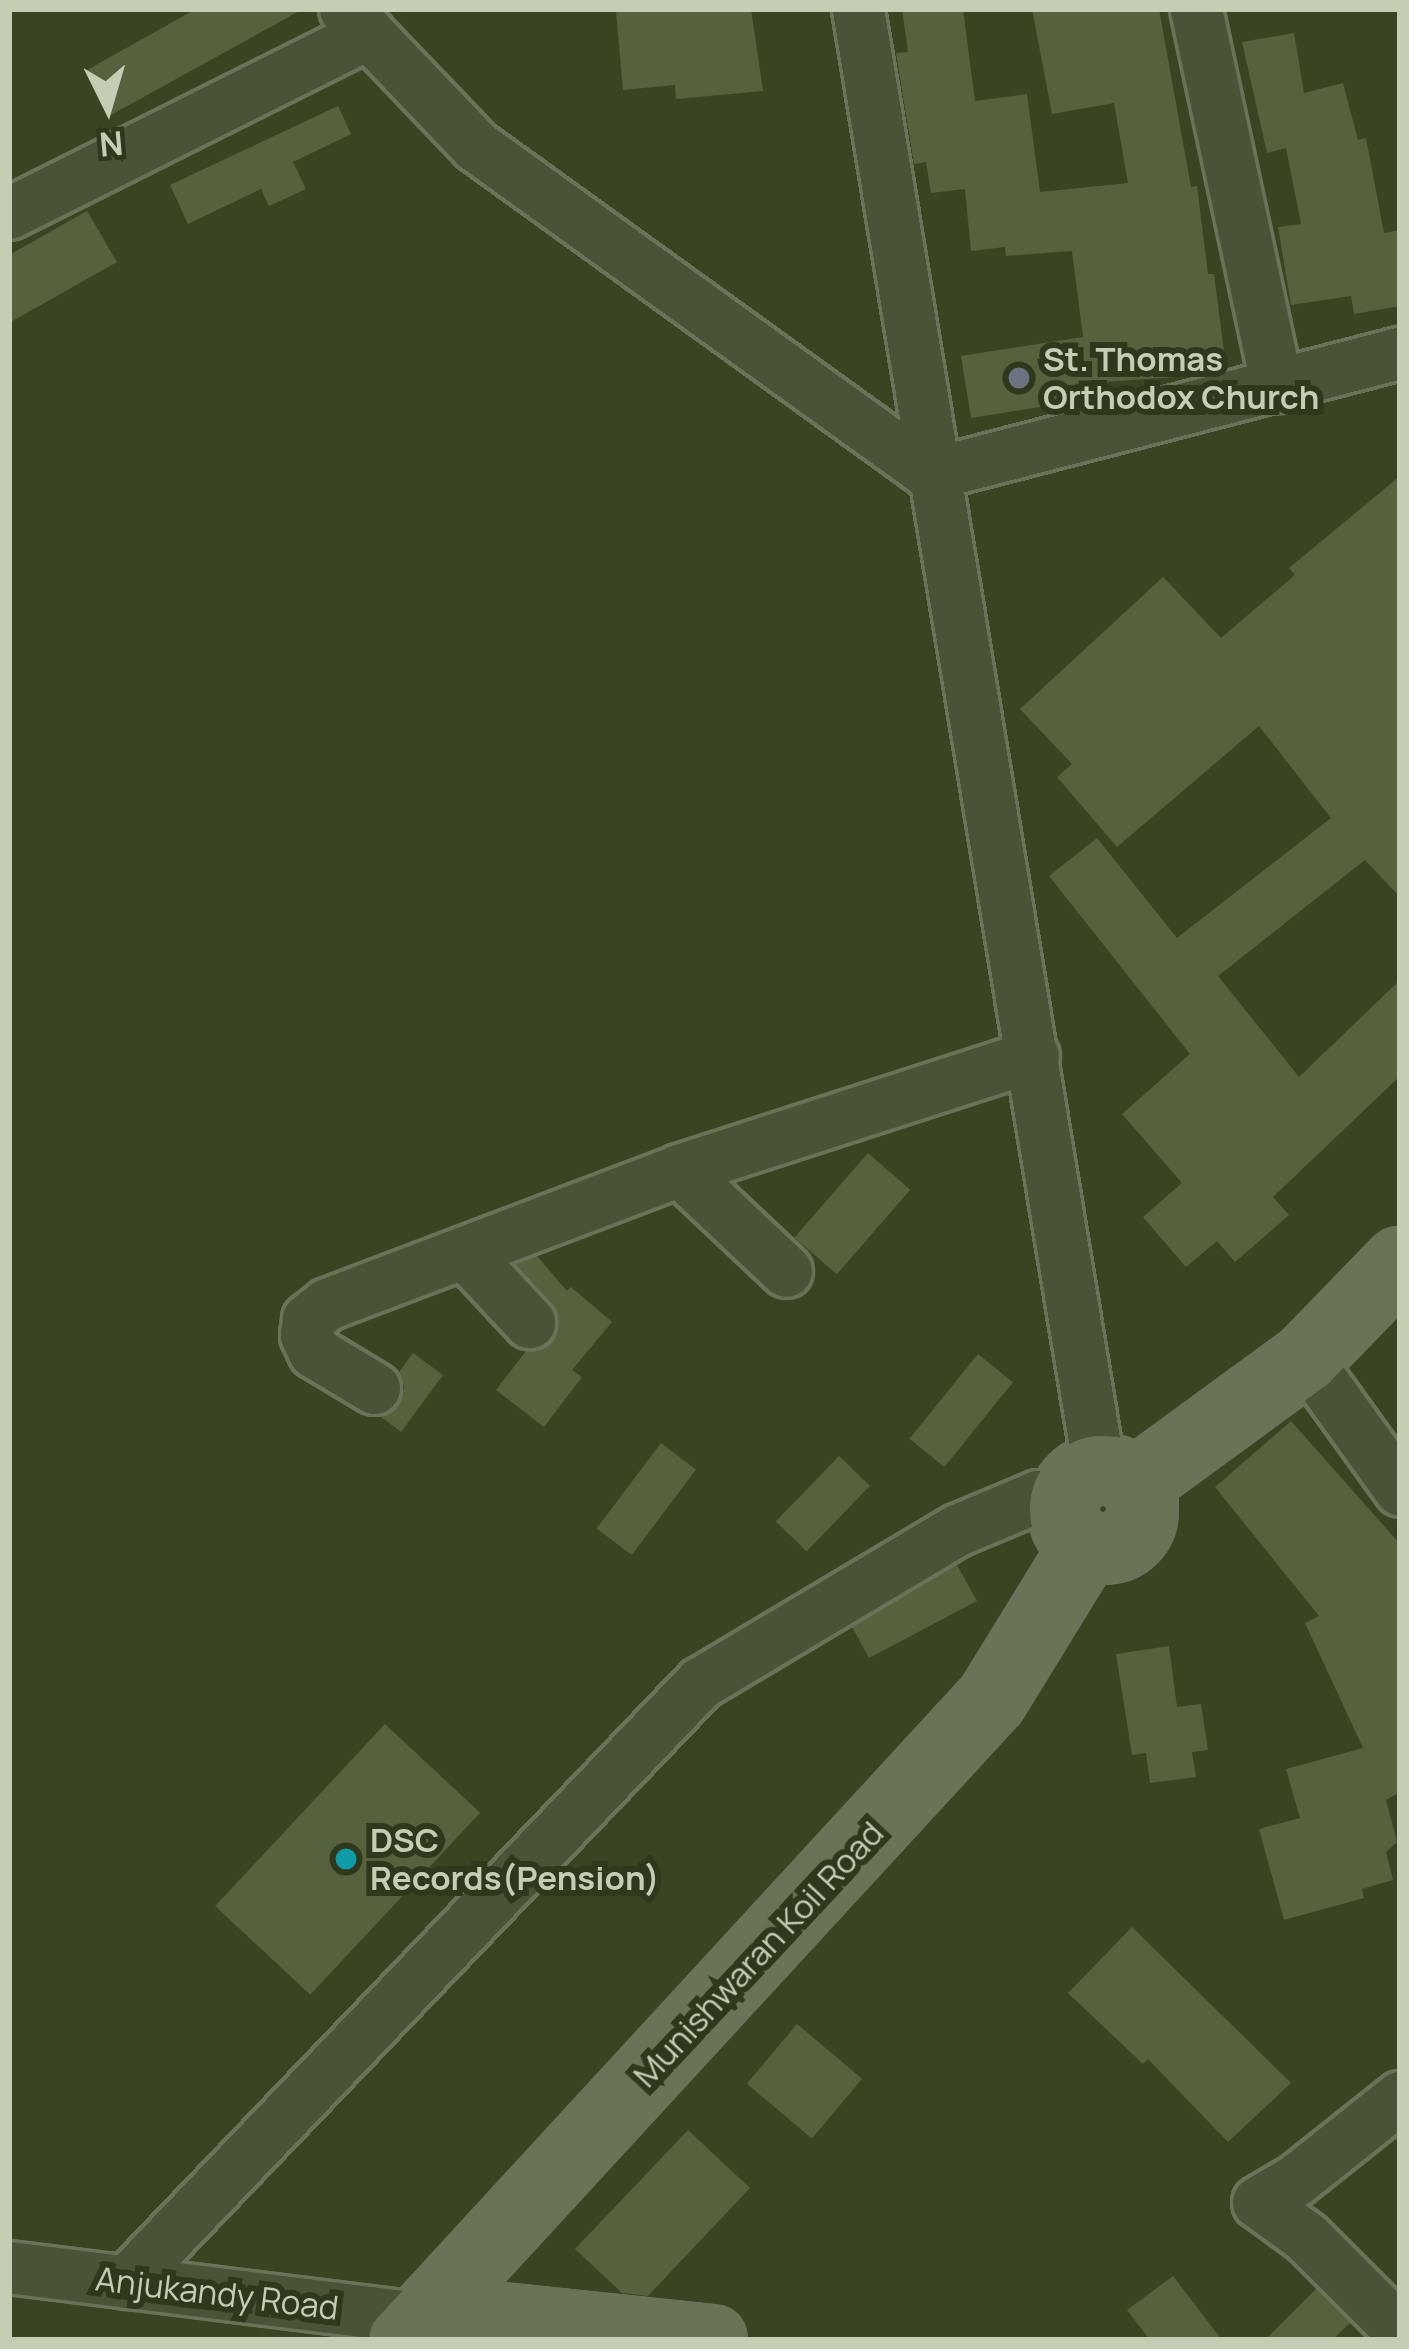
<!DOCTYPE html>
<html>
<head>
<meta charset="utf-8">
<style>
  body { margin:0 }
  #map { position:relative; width:1409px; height:2349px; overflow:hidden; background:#3a4423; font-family:Manrope,sans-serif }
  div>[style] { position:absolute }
  .building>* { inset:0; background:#56613d; transform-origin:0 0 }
  .roads { filter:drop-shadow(3px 0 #6a7359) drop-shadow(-3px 0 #6a7359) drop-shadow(0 3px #6a7359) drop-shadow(0 -3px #6a7359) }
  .minor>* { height:51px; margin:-25.5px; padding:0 25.5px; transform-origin:25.5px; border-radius:25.5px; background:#4a5338 }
  .major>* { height:66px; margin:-33px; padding:0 33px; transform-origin:33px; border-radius:33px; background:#6a7356 }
  .major>.ring { margin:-33px; padding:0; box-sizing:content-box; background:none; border:66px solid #6a7356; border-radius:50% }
  .dots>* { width:33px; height:33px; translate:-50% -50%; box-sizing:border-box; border:6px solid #2f381d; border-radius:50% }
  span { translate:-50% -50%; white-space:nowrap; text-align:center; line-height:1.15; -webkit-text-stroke:12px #2f381d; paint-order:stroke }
  .poi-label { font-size:33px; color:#c5cdb5; font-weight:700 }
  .left { translate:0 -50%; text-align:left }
  .street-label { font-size:33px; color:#c5cdb5 }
  .frame { position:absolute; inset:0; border:12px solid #c5cdb5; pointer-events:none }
  .north { position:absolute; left:48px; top:48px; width:120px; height:120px; -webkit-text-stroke:9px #2f381d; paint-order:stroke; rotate:175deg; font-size:33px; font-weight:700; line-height:48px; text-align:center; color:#c5cdb5 }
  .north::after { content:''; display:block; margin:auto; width:42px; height:54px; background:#c5cdb5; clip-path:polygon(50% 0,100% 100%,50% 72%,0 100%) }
</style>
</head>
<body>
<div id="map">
  <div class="building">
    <div style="clip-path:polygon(196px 9px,303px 9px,111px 115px,87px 70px)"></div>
    <div style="clip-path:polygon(751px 9px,763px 91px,676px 99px,675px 85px,623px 90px,616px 12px)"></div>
    <div style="clip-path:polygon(902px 9px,963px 9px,975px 101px,1027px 94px,1040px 192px,1128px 183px,1114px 103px,1052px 114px,1032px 9px,1159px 9px,1191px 187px,1197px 186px,1208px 274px,1214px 274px,1226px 367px,1189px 376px,1075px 384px,1078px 401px,971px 418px,961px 356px,1083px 337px,1072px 251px,1006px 256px,1005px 247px,971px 251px,965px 189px,931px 193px,926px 162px,914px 164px,896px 53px,908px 52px)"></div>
    <div style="clip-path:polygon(1294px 33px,1304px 93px,1343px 83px,1358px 140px,1366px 138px,1384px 233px,1400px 230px,1400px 306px,1354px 314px,1351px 296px,1291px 305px,1278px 227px,1301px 224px,1286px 148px,1267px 153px,1242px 42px)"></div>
    <div style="clip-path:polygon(338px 106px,351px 134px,293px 162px,306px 189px,269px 206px,261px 189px,188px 224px,170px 185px)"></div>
    <div style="clip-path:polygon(87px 211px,117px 262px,9px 323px,9px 255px)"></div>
    <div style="clip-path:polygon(1400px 476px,1400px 897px,1365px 860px,1218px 976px,1299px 1077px,1400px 980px,1400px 1076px,1273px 1197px,1289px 1215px,1235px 1262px,1217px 1241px,1186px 1267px,1143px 1217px,1182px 1183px,1122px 1114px,1190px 1054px,1049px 876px,1097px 838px,1177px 938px,1331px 818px,1259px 726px,1117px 847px,1057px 777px,1072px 764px,1020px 709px,1163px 577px,1221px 638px,1295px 575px,1289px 568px)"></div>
    <div style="left:868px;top:1153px;width:56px;height:112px;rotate:41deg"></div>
    <div style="clip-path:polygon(537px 1256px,567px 1291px,571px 1287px,612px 1322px,572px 1370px,582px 1377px,544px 1427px,496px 1390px,526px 1351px,548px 1345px,557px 1332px,552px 1303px,516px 1264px)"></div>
    <div style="clip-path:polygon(413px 1353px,443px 1375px,401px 1432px,380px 1416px,400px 1402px,404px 1387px,399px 1372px)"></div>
    <div style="left:978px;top:1354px;width:45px;height:109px;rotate:39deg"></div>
    <div style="clip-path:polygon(1291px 1421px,1400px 1544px,1400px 1792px,1386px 1800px,1397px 1842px,1386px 1852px,1393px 1880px,1362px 1889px,1364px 1898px,1284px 1920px,1259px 1829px,1300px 1818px,1286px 1769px,1363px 1748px,1305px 1623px,1319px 1616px,1215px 1487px)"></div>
    <div style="left:661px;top:1443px;width:44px;height:107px;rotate:37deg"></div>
    <div style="left:839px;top:1456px;width:43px;height:91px;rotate:44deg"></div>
    <div style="clip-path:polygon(957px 1565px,977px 1601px,869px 1658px,852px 1627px)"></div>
    <div style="clip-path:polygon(1169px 1646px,1177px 1707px,1201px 1704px,1208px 1750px,1192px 1752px,1196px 1777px,1150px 1783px,1146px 1753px,1132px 1755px,1116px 1654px)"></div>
    <div style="left:385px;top:1724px;width:130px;height:249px;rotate:43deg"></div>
    <div style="clip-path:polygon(1132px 1927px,1291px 2083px,1228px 2142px,1148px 2059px,1143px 2064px,1068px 1993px)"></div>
    <div style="left:797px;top:2024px;width:85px;height:78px;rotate:40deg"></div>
    <div style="clip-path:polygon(688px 2130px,750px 2188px,648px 2296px,622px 2293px,575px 2249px)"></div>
    <div style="clip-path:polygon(1173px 2276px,1222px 2340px,1150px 2340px,1127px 2310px)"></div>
    <div style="clip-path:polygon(1316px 2289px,1350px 2323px,1332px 2340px,1265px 2340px)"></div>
  </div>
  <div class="roads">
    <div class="minor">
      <div style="left:345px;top:9px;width:190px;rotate:46.3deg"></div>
      <div style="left:476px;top:146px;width:561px;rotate:35.79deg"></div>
      <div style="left:931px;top:474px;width:484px;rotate:-14.5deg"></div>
      <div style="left:858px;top:9px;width:1480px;rotate:80.63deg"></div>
      <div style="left:1196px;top:9px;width:386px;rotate:77.9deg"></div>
      <div style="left:9px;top:213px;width:402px;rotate:-26.6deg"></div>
      <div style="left:679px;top:1170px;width:147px;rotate:43.3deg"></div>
      <div style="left:464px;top:1252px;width:96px;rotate:47.1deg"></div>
      <div style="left:1306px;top:1359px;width:161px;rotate:54.3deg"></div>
      <div style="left:374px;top:1388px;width:70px;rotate:-149deg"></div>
      <div style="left:314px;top:1352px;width:19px;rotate:-115deg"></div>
      <div style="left:306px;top:1335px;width:16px;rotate:-83deg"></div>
      <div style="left:308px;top:1319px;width:24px;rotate:-38deg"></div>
      <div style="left:327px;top:1304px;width:377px;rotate:-20.8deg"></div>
      <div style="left:679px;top:1170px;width:372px;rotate:-17.9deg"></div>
      <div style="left:9px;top:2267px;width:419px;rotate:7.1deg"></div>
      <div style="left:126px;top:2282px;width:830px;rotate:-46.22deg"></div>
      <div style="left:700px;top:1683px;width:299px;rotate:-30.8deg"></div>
      <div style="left:957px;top:1530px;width:88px;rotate:-22.8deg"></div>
      <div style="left:1038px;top:1496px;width:26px;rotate:13deg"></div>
      <div style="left:1394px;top:2325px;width:124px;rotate:-135deg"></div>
      <div style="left:1306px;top:2237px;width:59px;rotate:-143.9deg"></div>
      <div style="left:1258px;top:2202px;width:45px;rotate:-30.5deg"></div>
      <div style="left:1297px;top:2179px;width:132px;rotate:-38.5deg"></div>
    </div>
    <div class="major">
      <div class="ring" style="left:1063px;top:1469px;width:14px;height:14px"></div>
      <div style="left:1135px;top:1484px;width:212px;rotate:-36.2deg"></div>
      <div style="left:1306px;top:1359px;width:135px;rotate:-45.9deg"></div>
      <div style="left:425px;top:2319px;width:68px;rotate:-1.7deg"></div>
      <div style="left:493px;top:2317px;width:220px;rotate:6deg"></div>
      <div style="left:402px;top:2340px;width:871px;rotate:-47.37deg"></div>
      <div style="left:992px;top:1699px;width:180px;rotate:-58.4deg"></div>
    </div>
  </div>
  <div class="dots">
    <div style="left:1019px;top:378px;background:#6b7280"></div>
    <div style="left:346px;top:1859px;background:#0f9aa8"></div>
  </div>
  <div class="poi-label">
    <span class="left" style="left:1043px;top:378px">St. Thomas<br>Orthodox Church</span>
    <span class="left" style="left:370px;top:1859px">DSC<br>Records(Pension)</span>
  </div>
  <div class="street-label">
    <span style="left:758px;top:1954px;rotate:-47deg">Munishwaran Koil Road</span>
    <span style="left:217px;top:2293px;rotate:7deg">Anjukandy Road</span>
  </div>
  <div class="frame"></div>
  <div class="north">N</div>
</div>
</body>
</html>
